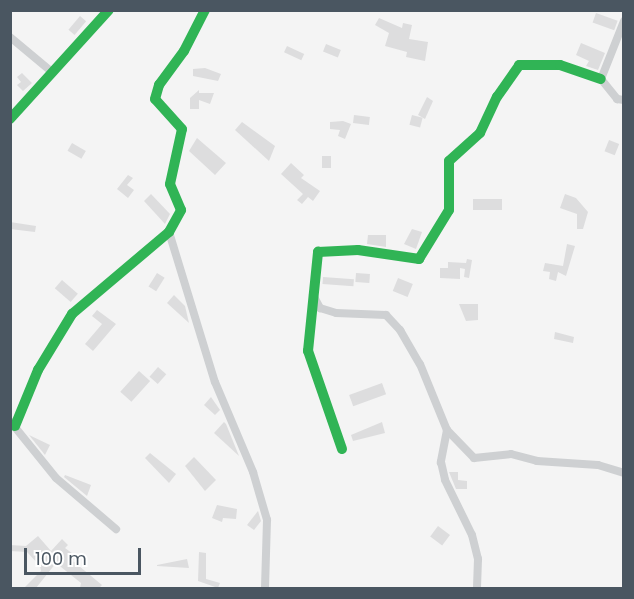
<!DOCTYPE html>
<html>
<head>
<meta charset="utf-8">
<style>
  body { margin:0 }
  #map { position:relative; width:634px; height:599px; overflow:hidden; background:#f4f4f4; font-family:Poppins,sans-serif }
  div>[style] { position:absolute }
  .building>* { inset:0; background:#ddddde; transform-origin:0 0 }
  .street>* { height:8px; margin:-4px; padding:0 4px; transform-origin:4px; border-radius:4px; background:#ced0d2 }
  .fast>* { height:10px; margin:-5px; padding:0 5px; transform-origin:5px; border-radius:5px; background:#30b455 }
  span { translate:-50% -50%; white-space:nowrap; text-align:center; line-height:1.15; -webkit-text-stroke:5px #fff; paint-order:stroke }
  .frame { position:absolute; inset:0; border:12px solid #4a5661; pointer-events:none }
  .scale { position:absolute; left:24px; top:548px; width:117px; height:27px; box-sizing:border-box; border:3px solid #4a5661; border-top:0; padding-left:8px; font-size:18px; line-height:21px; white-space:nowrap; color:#4a5661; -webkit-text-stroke:4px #fff; paint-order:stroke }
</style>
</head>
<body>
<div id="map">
  <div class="building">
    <div style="left:596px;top:13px;width:23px;height:10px;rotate:20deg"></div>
    <div style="left:80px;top:16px;width:8px;height:18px;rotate:40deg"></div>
    <div style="clip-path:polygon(379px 18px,402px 28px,403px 23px,412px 25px,409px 39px,428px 42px,425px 61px,406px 57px,407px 52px,385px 46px,389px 33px,375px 25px)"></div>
    <div style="clip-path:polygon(581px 43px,605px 53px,598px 70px,586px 66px,589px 61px,576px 55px)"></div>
    <div style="left:326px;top:44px;width:16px;height:8px;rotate:22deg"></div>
    <div style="left:287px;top:46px;width:19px;height:7px;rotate:25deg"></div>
    <div style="clip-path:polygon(205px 68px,221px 74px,218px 81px,193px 76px,193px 69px)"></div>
    <div style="clip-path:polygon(22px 73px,32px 83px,23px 91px,17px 85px,21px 82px,17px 77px)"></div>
    <div style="clip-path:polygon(199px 90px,199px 93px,214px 93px,210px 104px,199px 100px,199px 109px,190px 109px,190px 98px)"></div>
    <div style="clip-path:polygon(427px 97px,433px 101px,425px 119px,418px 115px)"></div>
    <div style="left:354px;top:115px;width:16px;height:8px;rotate:7deg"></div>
    <div style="left:412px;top:115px;width:11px;height:10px;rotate:15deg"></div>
    <div style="clip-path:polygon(343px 121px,351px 124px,345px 139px,338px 136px,340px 130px,330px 129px,330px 122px)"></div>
    <div style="clip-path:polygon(242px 122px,275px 146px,269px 161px,235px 130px)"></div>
    <div style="clip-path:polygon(197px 138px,226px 163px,215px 175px,189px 151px)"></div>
    <div style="left:609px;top:140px;width:11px;height:12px;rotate:22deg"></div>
    <div style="left:72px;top:143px;width:16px;height:9px;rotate:30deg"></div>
    <div style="left:322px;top:156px;width:9px;height:12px"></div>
    <div style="clip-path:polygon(291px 163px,304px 175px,301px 178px,320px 191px,313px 201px,308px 197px,302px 204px,297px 200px,303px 194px,281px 174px)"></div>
    <div style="clip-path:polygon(128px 175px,133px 178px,127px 185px,134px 190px,128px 198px,117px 189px)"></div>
    <div style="clip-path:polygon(151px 194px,170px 214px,165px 224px,144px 201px)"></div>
    <div style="clip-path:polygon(565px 194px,576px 198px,588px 212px,583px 229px,577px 229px,577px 214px,560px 208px)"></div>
    <div style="left:502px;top:199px;width:11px;height:29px;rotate:90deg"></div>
    <div style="clip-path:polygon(10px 222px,36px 226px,35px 232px,10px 229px)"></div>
    <div style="clip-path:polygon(412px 229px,422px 232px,416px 249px,404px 244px)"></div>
    <div style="clip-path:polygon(368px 235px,386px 235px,386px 247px,367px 244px)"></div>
    <div style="clip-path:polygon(567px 244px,575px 246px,566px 276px,558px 272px,556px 281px,549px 279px,550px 272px,543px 271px,545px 263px,563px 266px)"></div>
    <div style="clip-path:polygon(467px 259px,472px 260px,469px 278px,464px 277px,465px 269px,460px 268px,460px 279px,440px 278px,440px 268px,448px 268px,448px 262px,466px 263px)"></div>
    <div style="left:157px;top:273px;width:9px;height:16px;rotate:32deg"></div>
    <div style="left:356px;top:273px;width:14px;height:9px;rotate:4deg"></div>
    <div style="left:323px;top:277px;width:31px;height:7px;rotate:4deg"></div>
    <div style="left:398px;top:278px;width:16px;height:14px;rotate:22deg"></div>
    <div style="left:62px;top:280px;width:21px;height:11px;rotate:41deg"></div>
    <div style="clip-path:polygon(174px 295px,185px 306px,189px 323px,167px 303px)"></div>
    <div style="clip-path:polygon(459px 304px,478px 304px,478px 320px,466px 321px)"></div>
    <div style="clip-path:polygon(97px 310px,116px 324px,93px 351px,85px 344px,102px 324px,92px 316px)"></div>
    <div style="clip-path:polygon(555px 332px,574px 337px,573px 343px,554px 339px)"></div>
    <div style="left:158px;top:367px;width:11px;height:13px;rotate:41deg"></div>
    <div style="left:139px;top:371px;width:15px;height:28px;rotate:42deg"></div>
    <div style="left:382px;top:383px;width:12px;height:35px;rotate:70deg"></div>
    <div style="clip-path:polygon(211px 397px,220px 410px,215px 415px,204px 405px)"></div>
    <div style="clip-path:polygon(224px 422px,226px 424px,239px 456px,214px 433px)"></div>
    <div style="clip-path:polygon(382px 422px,385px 433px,353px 441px,351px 435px)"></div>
    <div style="clip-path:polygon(29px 435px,50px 445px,45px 455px)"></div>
    <div style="clip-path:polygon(150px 453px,176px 474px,169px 483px,145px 458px)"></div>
    <div style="clip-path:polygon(194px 457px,216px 480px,205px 491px,185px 466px)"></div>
    <div style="clip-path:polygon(449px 472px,458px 472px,458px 480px,467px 481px,467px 489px,456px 489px)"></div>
    <div style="clip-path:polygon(65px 475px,91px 485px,87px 496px,64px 477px)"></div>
    <div style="clip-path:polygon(217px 505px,237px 509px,236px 519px,223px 518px,222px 522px,212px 518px)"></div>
    <div style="clip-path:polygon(258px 511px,261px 521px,254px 530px,247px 525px)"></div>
    <div style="left:438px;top:526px;width:15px;height:13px;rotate:37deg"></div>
    <div style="clip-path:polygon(38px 536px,51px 551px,62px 539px,68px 545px,65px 548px,76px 556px,73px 561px,102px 585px,99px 588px,80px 588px,81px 583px,56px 563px,36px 588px,24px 588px,41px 571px,40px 566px,27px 552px,10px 551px,10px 545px,26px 546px)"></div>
    <div style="clip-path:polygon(199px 552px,206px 553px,206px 579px,220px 583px,218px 588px,198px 581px)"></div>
    <div style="clip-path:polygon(187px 559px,189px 568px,157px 566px,157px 565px)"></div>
  </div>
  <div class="street">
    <div style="left:624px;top:21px;width:62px;rotate:111.6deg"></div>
    <div style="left:601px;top:79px;width:26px;rotate:51deg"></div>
    <div style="left:617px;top:99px;width:7px;rotate:8deg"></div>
    <div style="left:10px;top:37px;width:55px;rotate:39.8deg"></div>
    <div style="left:169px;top:232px;width:157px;rotate:73deg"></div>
    <div style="left:215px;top:382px;width:98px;rotate:67.1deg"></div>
    <div style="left:253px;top:472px;width:50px;rotate:73.7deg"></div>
    <div style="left:267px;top:520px;width:68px;rotate:91.7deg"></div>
    <div style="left:313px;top:295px;width:15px;rotate:62deg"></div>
    <div style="left:320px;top:308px;width:17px;rotate:17deg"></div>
    <div style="left:336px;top:313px;width:50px;rotate:2.3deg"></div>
    <div style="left:386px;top:315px;width:21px;rotate:47deg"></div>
    <div style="left:400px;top:330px;width:39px;rotate:60deg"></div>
    <div style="left:420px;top:364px;width:71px;rotate:67.8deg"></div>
    <div style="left:447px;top:430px;width:39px;rotate:46deg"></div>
    <div style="left:474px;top:458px;width:37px;rotate:-6deg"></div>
    <div style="left:511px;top:454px;width:27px;rotate:15deg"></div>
    <div style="left:537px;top:461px;width:61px;rotate:3.8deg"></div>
    <div style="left:598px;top:465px;width:27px;rotate:17deg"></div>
    <div style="left:10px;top:421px;width:73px;rotate:51.1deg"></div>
    <div style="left:56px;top:478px;width:79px;rotate:40.4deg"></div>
    <div style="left:447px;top:430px;width:33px;rotate:101deg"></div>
    <div style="left:441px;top:462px;width:18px;rotate:77deg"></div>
    <div style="left:445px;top:480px;width:61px;rotate:63.9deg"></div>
    <div style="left:472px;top:535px;width:25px;rotate:76deg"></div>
    <div style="left:478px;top:559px;width:29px;rotate:92deg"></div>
  </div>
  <div class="fast">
    <div style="left:10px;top:119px;width:147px;rotate:-47.8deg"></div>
    <div style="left:15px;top:426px;width:61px;rotate:-67.7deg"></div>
    <div style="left:38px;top:370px;width:66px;rotate:-58.7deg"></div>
    <div style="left:72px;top:314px;width:127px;rotate:-40.2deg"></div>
    <div style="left:169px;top:232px;width:25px;rotate:-61deg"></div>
    <div style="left:181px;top:210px;width:28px;rotate:-113deg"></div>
    <div style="left:170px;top:184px;width:56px;rotate:-77.7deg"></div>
    <div style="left:182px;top:129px;width:40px;rotate:-132deg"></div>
    <div style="left:155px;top:99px;width:15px;rotate:-74deg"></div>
    <div style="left:159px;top:85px;width:42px;rotate:-53.7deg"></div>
    <div style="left:184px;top:51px;width:46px;rotate:-62.9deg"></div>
    <div style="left:342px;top:449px;width:104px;rotate:-109.1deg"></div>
    <div style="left:308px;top:351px;width:100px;rotate:-84.2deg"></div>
    <div style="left:318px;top:252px;width:40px;rotate:-2.9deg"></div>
    <div style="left:358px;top:250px;width:62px;rotate:8.4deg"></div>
    <div style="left:419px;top:259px;width:57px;rotate:-58.5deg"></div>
    <div style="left:449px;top:210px;width:49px;rotate:-90deg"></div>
    <div style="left:449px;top:161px;width:42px;rotate:-42.1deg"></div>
    <div style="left:480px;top:133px;width:40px;rotate:-65deg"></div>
    <div style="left:497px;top:97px;width:39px;rotate:-55deg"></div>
    <div style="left:519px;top:65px;width:41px"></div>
    <div style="left:560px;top:65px;width:43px;rotate:18.9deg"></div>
  </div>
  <div class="frame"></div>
  <div class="scale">100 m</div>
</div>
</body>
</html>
